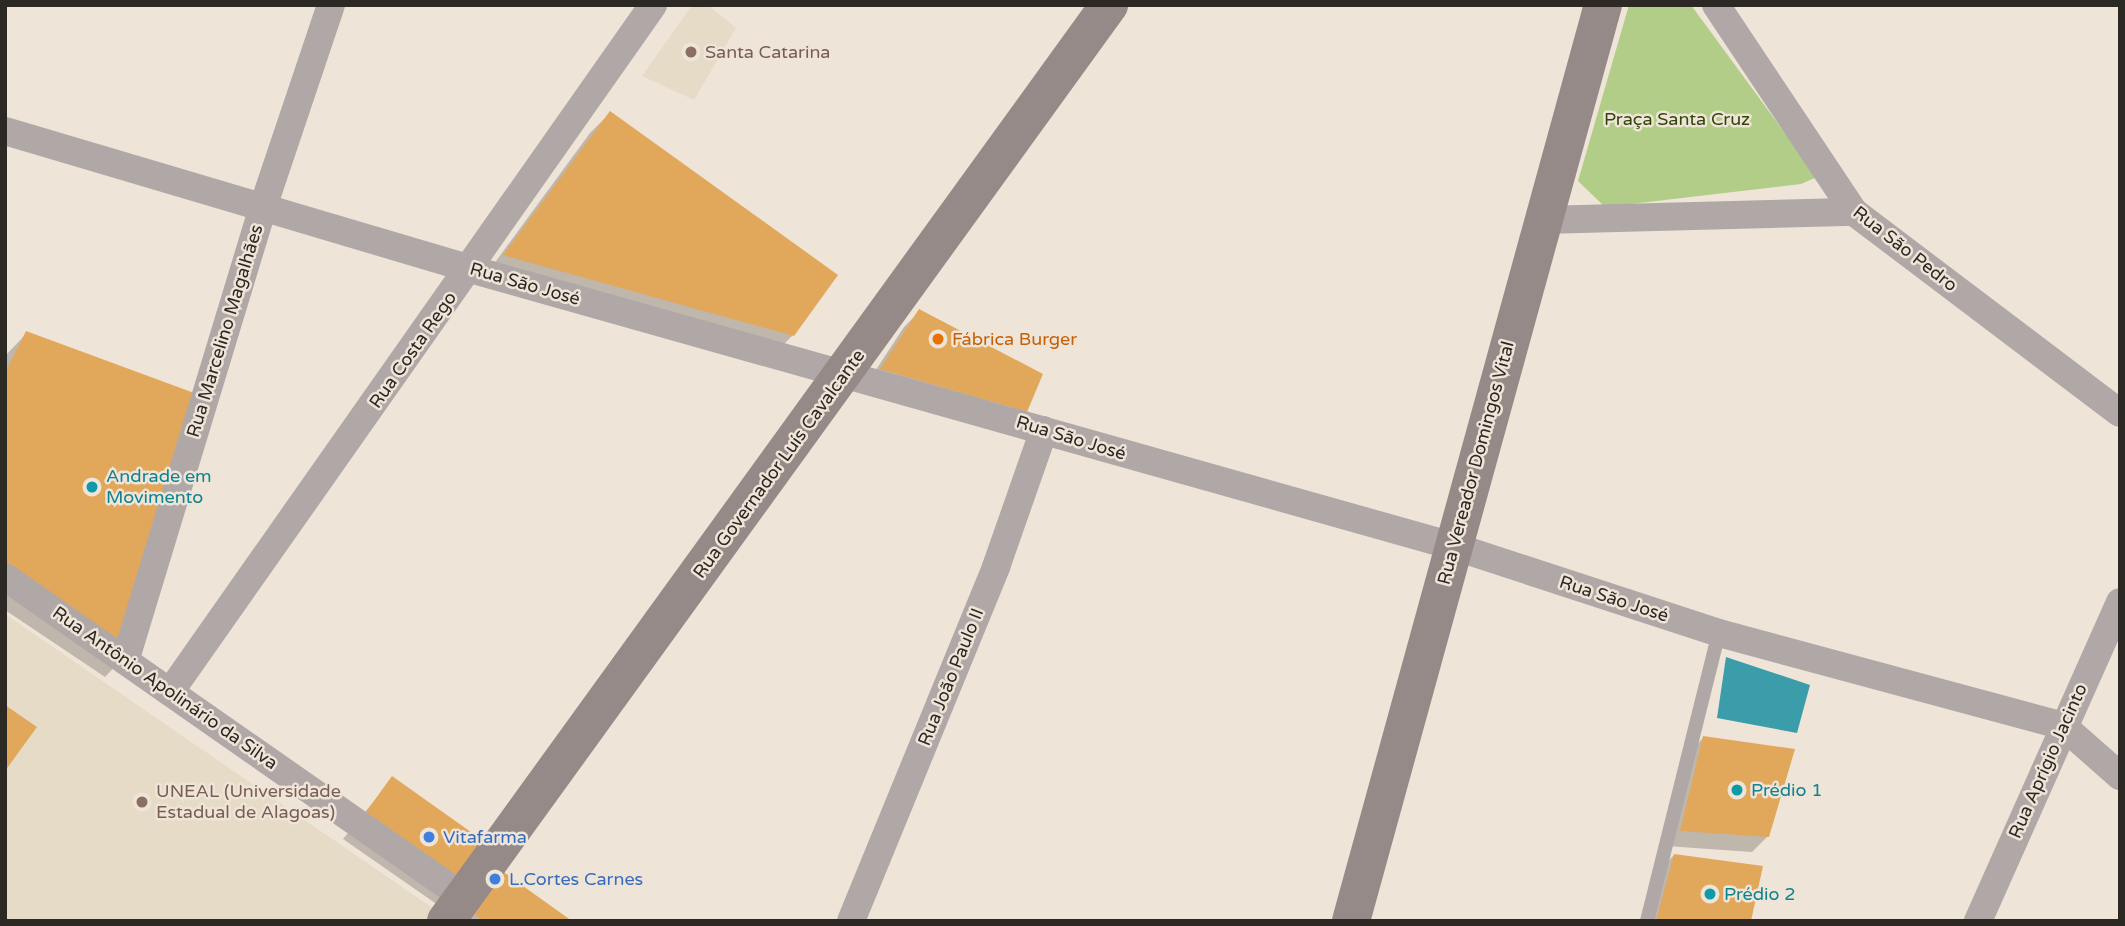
<!DOCTYPE html>
<html>
<head>
<meta charset="utf-8">
<style>
  body { margin:0 }
  #map { position:relative; width:2125px; height:926px; overflow:hidden; background:#efe4d8; font-family:"Varela Round",sans-serif }
  div>[style] { position:absolute }
  .education>* { inset:0; background:#e6dbc6 }
  .green>* { inset:0; background:#b1cd87 }
  .water>* { inset:0; background:#3a9da9 }
  .shadow>* { inset:0; background:#0003 }
  .building>* { inset:0; background:#e1a85c }
  .lane>* { height:14px; margin:-7px; padding:0 7px; transform-origin:7px; border-radius:7px; background:#b0a8a7 }
  .street>* { height:28px; margin:-14px; padding:0 14px; transform-origin:14px; border-radius:14px; background:#b0a8a7 }
  .secondary>* { height:38px; margin:-19px; padding:0 19px; transform-origin:19px; border-radius:19px; background:#958a88 }
  .dots>* { width:19px; height:19px; translate:-50% -50%; box-sizing:border-box; border:4px solid #efe4d8; border-radius:50% }
  span { translate:-50% -50%; white-space:nowrap; text-align:center; line-height:1.15; -webkit-text-stroke:5px #efe4d8; paint-order:stroke }
  .education-label { font-size:18px; color:#785e54 }
  .left { translate:0 -50%; text-align:left }
  .park-label { font-size:18px; color:#314506 }
  .street-label { font-size:18px; color:#2c2823 }
  .food-label { font-size:18px; color:#c56008 }
  .culture-label { font-size:18px; color:#0d838f }
  .shop-label { font-size:18px; color:#366cbe }
  .frame { position:absolute; inset:0; border:7px solid #2c2823; pointer-events:none }
</style>
</head>
<body>
<div id="map">
  <div class="education">
    <div style="clip-path:polygon(692px 5px,708px 5px,736px 28px,694px 100px,642px 76px)"></div>
    <div style="clip-path:polygon(5px 614px,437px 911px,431px 921px,5px 921px)"></div>
  </div>
  <div class="green">
    <div style="clip-path:polygon(1629px 5px,1691px 5px,1817px 177px,1801px 184px,1605px 207px,1578px 181px)"></div>
  </div>
  <div class="water">
    <div style="clip-path:polygon(1726px 657px,1810px 685px,1797px 733px,1717px 718px)"></div>
  </div>
  <div class="shadow">
    <div style="clip-path:polygon(610px 113px,793px 335px,773px 355px,485px 276px,590px 133px)"></div>
    <div style="clip-path:polygon(920px 311px,1009px 426px,866px 385px,904px 327px)"></div>
    <div style="clip-path:polygon(27px 333px,124px 657px,105px 677px,5px 610px,5px 356px)"></div>
    <div style="clip-path:polygon(1703px 738px,1768px 836px,1752px 852px,1666px 846px,1688px 754px)"></div>
    <div style="clip-path:polygon(393px 778px,488px 864px,569px 921px,446px 921px,448px 912px,343px 839px)"></div>
    <div style="clip-path:polygon(1674px 855px,1749px 921px,1646px 921px,1659px 871px)"></div>
  </div>
  <div class="building">
    <div style="clip-path:polygon(610px 111px,838px 275px,794px 336px,503px 255px)"></div>
    <div style="clip-path:polygon(919px 309px,1043px 374px,1027px 412px,880px 369px)"></div>
    <div style="clip-path:polygon(26px 331px,205px 397px,126px 658px,5px 577px,5px 373px)"></div>
    <div style="clip-path:polygon(5px 705px,37px 727px,5px 771px)"></div>
    <div style="clip-path:polygon(1703px 736px,1795px 749px,1769px 837px,1680px 831px)"></div>
    <div style="clip-path:polygon(392px 776px,499px 852px,491px 863px,572px 921px,483px 921px,358px 823px)"></div>
    <div style="clip-path:polygon(1674px 854px,1763px 866px,1751px 921px,1656px 921px)"></div>
  </div>
  <div class="lane">
    <div style="left:1647px;top:921px;width:297px;rotate:-76deg"></div>
  </div>
  <div class="street">
    <div style="left:1716px;top:5px;width:249px;rotate:56.3deg"></div>
    <div style="left:1854px;top:212px;width:333px;rotate:37.1deg"></div>
    <div style="left:5px;top:131px;width:485px;rotate:16.5deg"></div>
    <div style="left:470px;top:269px;width:1021px;rotate:15.74deg"></div>
    <div style="left:1453px;top:546px;width:280px;rotate:18.1deg"></div>
    <div style="left:1719px;top:633px;width:356px;rotate:15.1deg"></div>
    <div style="left:2063px;top:726px;width:76px;rotate:41.3deg"></div>
    <div style="left:1542px;top:220px;width:312px;rotate:-1.5deg"></div>
    <div style="left:5px;top:577px;width:557px;rotate:34.92deg"></div>
    <div style="left:126px;top:658px;width:471px;rotate:-73.1deg"></div>
    <div style="left:263px;top:207px;width:213px;rotate:-71.4deg"></div>
    <div style="left:170px;top:692px;width:840px;rotate:-54.89deg"></div>
    <div style="left:851px;top:921px;width:383px;rotate:-67.7deg"></div>
    <div style="left:996px;top:567px;width:145px;rotate:-70.7deg"></div>
    <div style="left:1978px;top:921px;width:349px;rotate:-66deg"></div>
  </div>
  <div class="secondary">
    <div style="left:446px;top:921px;width:1131px;rotate:-54.1deg"></div>
    <div style="left:1351px;top:921px;width:950px;rotate:-74.62deg"></div>
  </div>
  <div class="dots">
    <div style="left:691px;top:52px;background:#8d6e63"></div>
    <div style="left:938px;top:339px;background:#e8710a"></div>
    <div style="left:92px;top:487px;background:#0f9aa8"></div>
    <div style="left:1737px;top:790px;background:#0f9aa8"></div>
    <div style="left:142px;top:802px;background:#8d6e63"></div>
    <div style="left:429px;top:837px;background:#3f7fe0"></div>
    <div style="left:495px;top:879px;background:#3f7fe0"></div>
    <div style="left:1710px;top:894px;background:#0f9aa8"></div>
  </div>
  <div class="education-label">
    <span class="left" style="left:705px;top:52px">Santa Catarina</span>
    <span class="left" style="left:156px;top:802px">UNEAL (Universidade<br>Estadual de Alagoas)</span>
  </div>
  <div class="park-label">
    <span style="left:1677px;top:119px">Praça Santa Cruz</span>
  </div>
  <div class="street-label">
    <span style="left:1905px;top:249px;rotate:38deg">Rua São Pedro</span>
    <span style="left:525px;top:284px;rotate:16deg">Rua São José</span>
    <span style="left:225px;top:331px;rotate:-73deg">Rua Marcelino Magalhães</span>
    <span style="left:413px;top:350px;rotate:-55deg">Rua Costa Rego</span>
    <span style="left:1071px;top:438px;rotate:17deg">Rua São José</span>
    <span style="left:1476px;top:463px;rotate:-75deg">Rua Vereador Domingos Vital</span>
    <span style="left:779px;top:464px;rotate:-54deg">Rua Governador Luís Cavalcante</span>
    <span style="left:1614px;top:599px;rotate:18deg">Rua São José</span>
    <span style="left:951px;top:677px;rotate:-68deg">Rua João Paulo II</span>
    <span style="left:165px;top:688px;rotate:35deg">Rua Antônio Apolinário da Silva</span>
    <span style="left:2048px;top:761px;rotate:-66deg">Rua Aprígio Jacinto</span>
  </div>
  <div class="food-label">
    <span class="left" style="left:952px;top:339px">Fábrica Burger</span>
  </div>
  <div class="culture-label">
    <span class="left" style="left:106px;top:487px">Andrade em<br>Movimento</span>
    <span class="left" style="left:1751px;top:790px">Prédio 1</span>
    <span class="left" style="left:1724px;top:894px">Prédio 2</span>
  </div>
  <div class="shop-label">
    <span class="left" style="left:443px;top:837px">Vitafarma</span>
    <span class="left" style="left:509px;top:879px">L.Cortes Carnes</span>
  </div>
  <div class="frame"></div>
</div>
</body>
</html>
